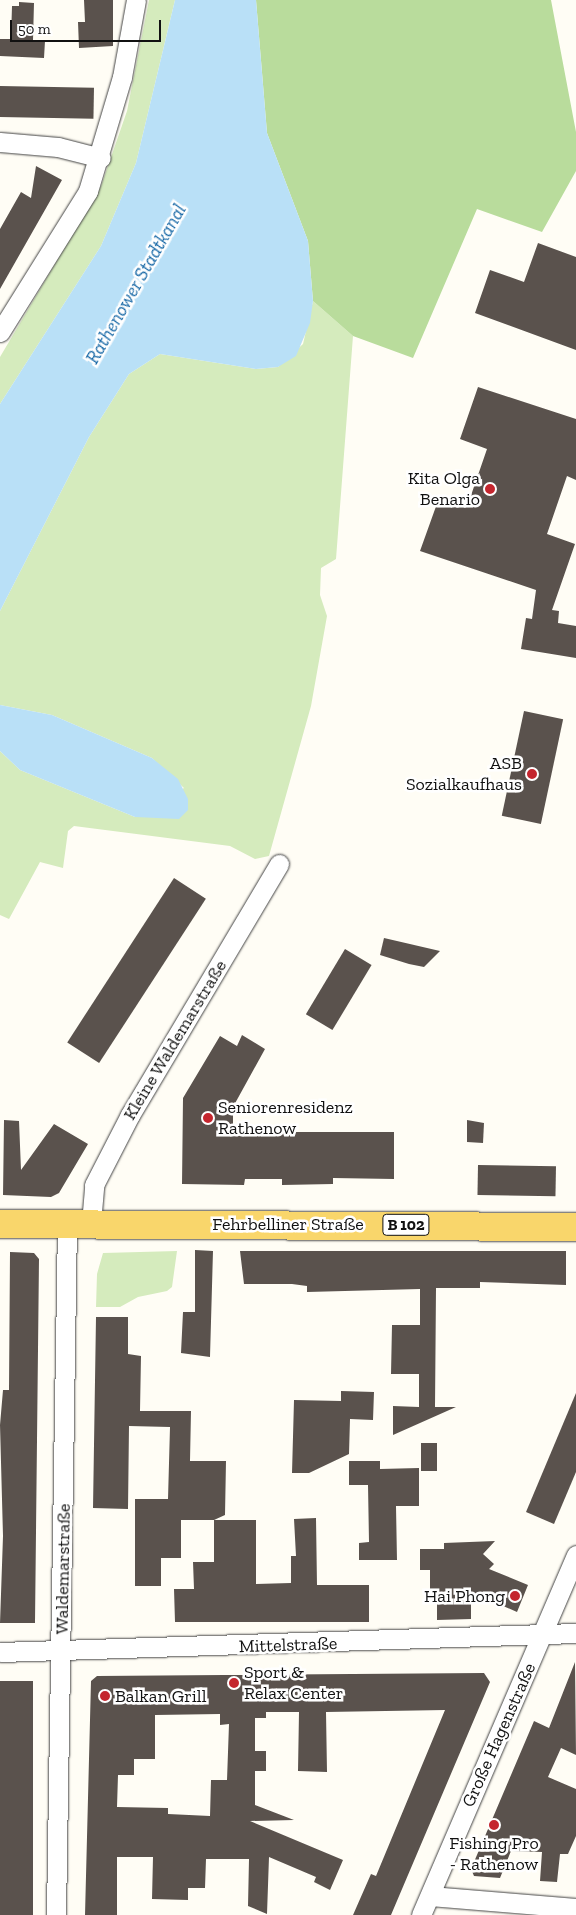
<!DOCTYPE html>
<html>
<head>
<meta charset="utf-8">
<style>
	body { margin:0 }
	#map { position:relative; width:576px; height:1915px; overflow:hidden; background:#fffdf5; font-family:"Zilla Slab",serif }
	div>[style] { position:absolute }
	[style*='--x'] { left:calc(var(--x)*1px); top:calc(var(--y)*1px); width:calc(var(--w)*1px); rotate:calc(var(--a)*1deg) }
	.green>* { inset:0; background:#d5ebbd }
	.forest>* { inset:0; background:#b9dc9c }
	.water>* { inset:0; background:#b9e0f7 }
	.building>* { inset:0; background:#5a524d; transform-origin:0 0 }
	.roads { filter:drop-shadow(0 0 1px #444) drop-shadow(0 0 1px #444) }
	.minor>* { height:19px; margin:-9.5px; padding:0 9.5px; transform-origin:9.5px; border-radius:9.5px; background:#fff }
	.primary>* { height:28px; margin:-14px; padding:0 14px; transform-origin:14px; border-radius:14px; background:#f9d66b }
	.dots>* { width:14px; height:14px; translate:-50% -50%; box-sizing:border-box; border:2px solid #fff; border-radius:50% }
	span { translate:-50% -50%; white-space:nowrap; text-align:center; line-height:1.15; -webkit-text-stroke:5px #fff; paint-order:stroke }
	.shield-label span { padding:1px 4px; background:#fff; border:1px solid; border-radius:4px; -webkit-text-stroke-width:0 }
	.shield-label { font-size:16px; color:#111; font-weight:700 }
	.poi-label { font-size:18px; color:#111 }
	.right { translate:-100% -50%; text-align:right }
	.left { translate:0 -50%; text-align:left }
	.street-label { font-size:18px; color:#111 }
	.water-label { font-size:19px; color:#1768a6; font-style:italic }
	.scale { position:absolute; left:10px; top:20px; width:151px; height:22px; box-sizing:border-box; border:2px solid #111; border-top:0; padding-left:6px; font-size:15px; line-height:18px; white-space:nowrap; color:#111; -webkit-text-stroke:4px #fff; paint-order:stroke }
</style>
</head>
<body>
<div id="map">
	<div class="green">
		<div style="clip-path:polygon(149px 0,175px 0,136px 163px,101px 246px,0 404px,0 357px,101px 186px,127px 111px)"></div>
		<div style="clip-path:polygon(313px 301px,353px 336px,336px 559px,321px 568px,320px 595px,327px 616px,311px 706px,269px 856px,255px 859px,230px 846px,74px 826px,68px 831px,63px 868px,40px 862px,9px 919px,0 915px,0 751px,20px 770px,135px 817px,184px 788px,152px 758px,52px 715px,0 705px,0 611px,89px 437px,129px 374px,160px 354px,256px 369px,278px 367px,303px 344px)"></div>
		<div style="clip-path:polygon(177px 1251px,172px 1287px,167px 1291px,138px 1297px,120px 1307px,96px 1307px,97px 1274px,103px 1253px)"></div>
	</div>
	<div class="forest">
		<div style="clip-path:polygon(256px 0,551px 0,576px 132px,576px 171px,542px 232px,477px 209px,413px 358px,353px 336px,313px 301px,308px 241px,267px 133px)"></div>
	</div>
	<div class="water">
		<div style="clip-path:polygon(175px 0,256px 0,267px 133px,308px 241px,313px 301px,310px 323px,296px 356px,278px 367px,256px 369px,160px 354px,129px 374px,89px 437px,0 611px,0 404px,101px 246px,136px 163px)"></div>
		<div style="clip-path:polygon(0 705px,52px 715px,152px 758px,178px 779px,188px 799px,188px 810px,179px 819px,135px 817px,20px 770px,0 751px)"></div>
	</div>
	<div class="building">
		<div style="clip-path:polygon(84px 0,113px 0,113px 46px,79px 48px,78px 22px,85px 22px)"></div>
		<div style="clip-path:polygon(19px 2px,34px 3px,33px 40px,45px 41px,44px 58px,0 56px,0 39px,11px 39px,12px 6px,19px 6px)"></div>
		<div style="left:0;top:86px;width:94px;height:31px;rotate:1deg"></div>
		<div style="clip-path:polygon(36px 166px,62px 180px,0 289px,0 229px,21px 192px,31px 198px)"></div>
		<div style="clip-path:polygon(538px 243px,576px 257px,576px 350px,475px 313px,490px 270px,524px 282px)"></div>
		<div style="clip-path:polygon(478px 387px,576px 419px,576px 480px,567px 476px,547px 534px,575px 544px,552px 610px,559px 611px,558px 623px,576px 626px,576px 658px,521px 649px,526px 618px,532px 619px,536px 590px,420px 551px,439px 498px,467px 507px,487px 449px,460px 439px)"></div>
		<div style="left:524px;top:711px;width:40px;height:107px;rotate:12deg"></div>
		<div style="left:174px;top:878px;width:38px;height:196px;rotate:33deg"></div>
		<div style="clip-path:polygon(384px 938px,440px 951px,424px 967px,409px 964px,380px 955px)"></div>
		<div style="left:345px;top:949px;width:31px;height:76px;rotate:31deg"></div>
		<div style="clip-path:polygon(242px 1035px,265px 1049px,233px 1107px,233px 1132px,394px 1132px,394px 1179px,333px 1178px,333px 1184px,282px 1185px,282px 1179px,245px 1179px,244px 1185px,182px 1184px,183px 1098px,220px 1036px,237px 1046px)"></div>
		<div style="clip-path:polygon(4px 1120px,19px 1121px,21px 1170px,54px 1124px,88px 1144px,59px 1193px,51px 1197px,3px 1195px)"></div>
		<div style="clip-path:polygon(467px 1120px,484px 1123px,483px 1143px,467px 1142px)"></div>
		<div style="left:478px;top:1165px;width:78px;height:30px;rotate:1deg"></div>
		<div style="clip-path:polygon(195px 1250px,213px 1251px,210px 1357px,181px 1353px,183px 1312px,195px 1312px)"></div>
		<div style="clip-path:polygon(240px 1251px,566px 1251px,566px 1285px,480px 1282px,480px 1288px,436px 1288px,435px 1407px,456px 1407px,393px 1435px,393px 1406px,419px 1407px,419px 1374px,391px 1374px,392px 1325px,420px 1325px,420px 1289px,307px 1292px,307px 1286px,292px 1284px,244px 1284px)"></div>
		<div style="clip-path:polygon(10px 1252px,34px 1253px,39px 1259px,35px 1623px,0 1623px,3px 1536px,0 1425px,3px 1390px,9px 1390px)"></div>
		<div style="clip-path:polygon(96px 1317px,128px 1317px,128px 1354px,141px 1356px,140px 1411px,191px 1411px,190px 1461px,226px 1461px,225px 1515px,214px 1520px,181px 1520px,181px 1558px,161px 1558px,161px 1586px,135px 1586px,135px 1499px,168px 1499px,170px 1427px,129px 1426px,128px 1509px,93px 1508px)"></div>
		<div style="clip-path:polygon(341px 1391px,374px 1392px,373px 1420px,350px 1419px,349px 1454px,309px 1473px,292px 1473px,294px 1400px,341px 1401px)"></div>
		<div style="clip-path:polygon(576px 1393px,576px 1472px,554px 1524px,526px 1512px)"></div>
		<div style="left:421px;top:1443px;width:16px;height:28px"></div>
		<div style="clip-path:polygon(349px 1461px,380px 1461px,380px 1469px,419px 1468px,419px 1506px,396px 1506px,397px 1560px,359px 1560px,359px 1543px,369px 1542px,368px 1485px,349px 1485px)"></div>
		<div style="clip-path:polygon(316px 1518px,317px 1585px,369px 1585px,369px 1622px,175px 1622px,174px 1589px,194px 1589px,193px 1562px,214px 1562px,214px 1520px,256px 1520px,256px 1584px,291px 1583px,291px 1556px,296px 1556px,294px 1519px)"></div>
		<div style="clip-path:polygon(495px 1541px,483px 1554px,494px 1564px,489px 1569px,528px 1585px,517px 1612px,471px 1592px,471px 1619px,437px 1620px,437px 1603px,430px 1603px,430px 1570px,420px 1570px,420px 1549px,444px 1549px,444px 1543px)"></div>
		<div style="clip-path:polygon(575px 1662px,576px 1755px,561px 1748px,548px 1777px,576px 1789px,576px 1836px,568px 1854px,560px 1854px,557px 1882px,540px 1881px,542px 1852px,511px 1851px,500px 1878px,474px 1876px,471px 1869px,534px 1721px,549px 1728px)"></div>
		<div style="clip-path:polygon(evenodd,484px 1673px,490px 1682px,391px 1915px,353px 1915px,371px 1874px,376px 1876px,445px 1710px,326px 1712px,327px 1772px,298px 1771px,299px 1712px,266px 1712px,266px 1718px,255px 1718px,255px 1751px,266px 1751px,266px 1771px,255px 1771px,255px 1805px,294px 1820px,250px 1821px,343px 1860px,330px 1890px,314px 1882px,316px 1877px,269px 1857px,267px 1914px,248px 1906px,249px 1859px,206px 1859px,205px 1888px,188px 1888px,188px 1900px,152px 1899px,153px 1857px,117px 1857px,117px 1915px,85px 1915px,91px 1681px,97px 1676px,484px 1673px,220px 1714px,220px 1725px,229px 1724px,227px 1780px,211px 1780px,210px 1816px,168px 1814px,168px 1808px,117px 1807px,118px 1775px,134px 1775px,134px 1759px,155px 1759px,155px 1715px,220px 1714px)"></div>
		<div style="left:0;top:1681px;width:33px;height:234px"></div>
	</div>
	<div class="roads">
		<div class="minor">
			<div style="--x:0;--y:142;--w:58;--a:4.9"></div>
			<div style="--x:58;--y:147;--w:44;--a:14.3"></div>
			<div style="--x:0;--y:332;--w:166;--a:-58"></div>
			<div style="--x:88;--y:191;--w:119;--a:-73.4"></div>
			<div style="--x:122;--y:77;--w:78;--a:-79.7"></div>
			<div style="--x:91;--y:1223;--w:38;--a:-85"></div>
			<div style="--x:94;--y:1185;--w:79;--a:-62.8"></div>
			<div style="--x:130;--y:1115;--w:292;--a:-59.3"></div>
			<div style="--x:0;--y:1652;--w:576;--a:-1.89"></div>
			<div style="--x:430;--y:1896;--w:146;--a:4.7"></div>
			<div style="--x:56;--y:1915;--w:692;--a:-89.09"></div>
			<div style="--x:421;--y:1915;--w:392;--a:-66.7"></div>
		</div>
		<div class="primary">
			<div style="--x:0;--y:1224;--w:576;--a:0.3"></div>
		</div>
	</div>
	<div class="dots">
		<div style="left:490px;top:489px;background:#c4262e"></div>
		<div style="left:532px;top:774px;background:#c4262e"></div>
		<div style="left:208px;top:1118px;background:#c4262e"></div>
		<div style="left:515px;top:1596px;background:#c4262e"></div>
		<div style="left:234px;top:1683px;background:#c4262e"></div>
		<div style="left:105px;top:1696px;background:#c4262e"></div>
		<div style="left:494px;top:1825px;background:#c4262e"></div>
	</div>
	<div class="shield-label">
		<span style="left:406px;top:1225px">B 102</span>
	</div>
	<div class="poi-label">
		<span class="right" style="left:480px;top:489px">Kita Olga<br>Benario</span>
		<span class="right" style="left:522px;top:774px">ASB<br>Sozialkaufhaus</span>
		<span class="left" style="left:218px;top:1118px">Seniorenresidenz<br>Rathenow</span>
		<span class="right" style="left:505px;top:1596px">Hai Phong</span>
		<span class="left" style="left:244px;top:1683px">Sport &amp;<br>Relax Center</span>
		<span class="left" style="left:115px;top:1696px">Balkan Grill</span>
		<span style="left:494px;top:1854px">Fishing Pro<br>- Rathenow</span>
	</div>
	<div class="street-label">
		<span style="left:175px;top:1040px;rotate:-59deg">Kleine Waldemarstraße</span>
		<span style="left:288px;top:1224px">Fehrbelliner Straße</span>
		<span style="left:63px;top:1569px;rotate:-89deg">Waldemarstraße</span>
		<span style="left:288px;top:1645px;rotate:-2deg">Mittelstraße</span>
		<span style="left:499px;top:1735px;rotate:-66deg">Große Hagenstraße</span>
	</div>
	<div class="water-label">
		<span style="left:136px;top:284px;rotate:-60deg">Rathenower Stadtkanal</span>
	</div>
	<div class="scale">50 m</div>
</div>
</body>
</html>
